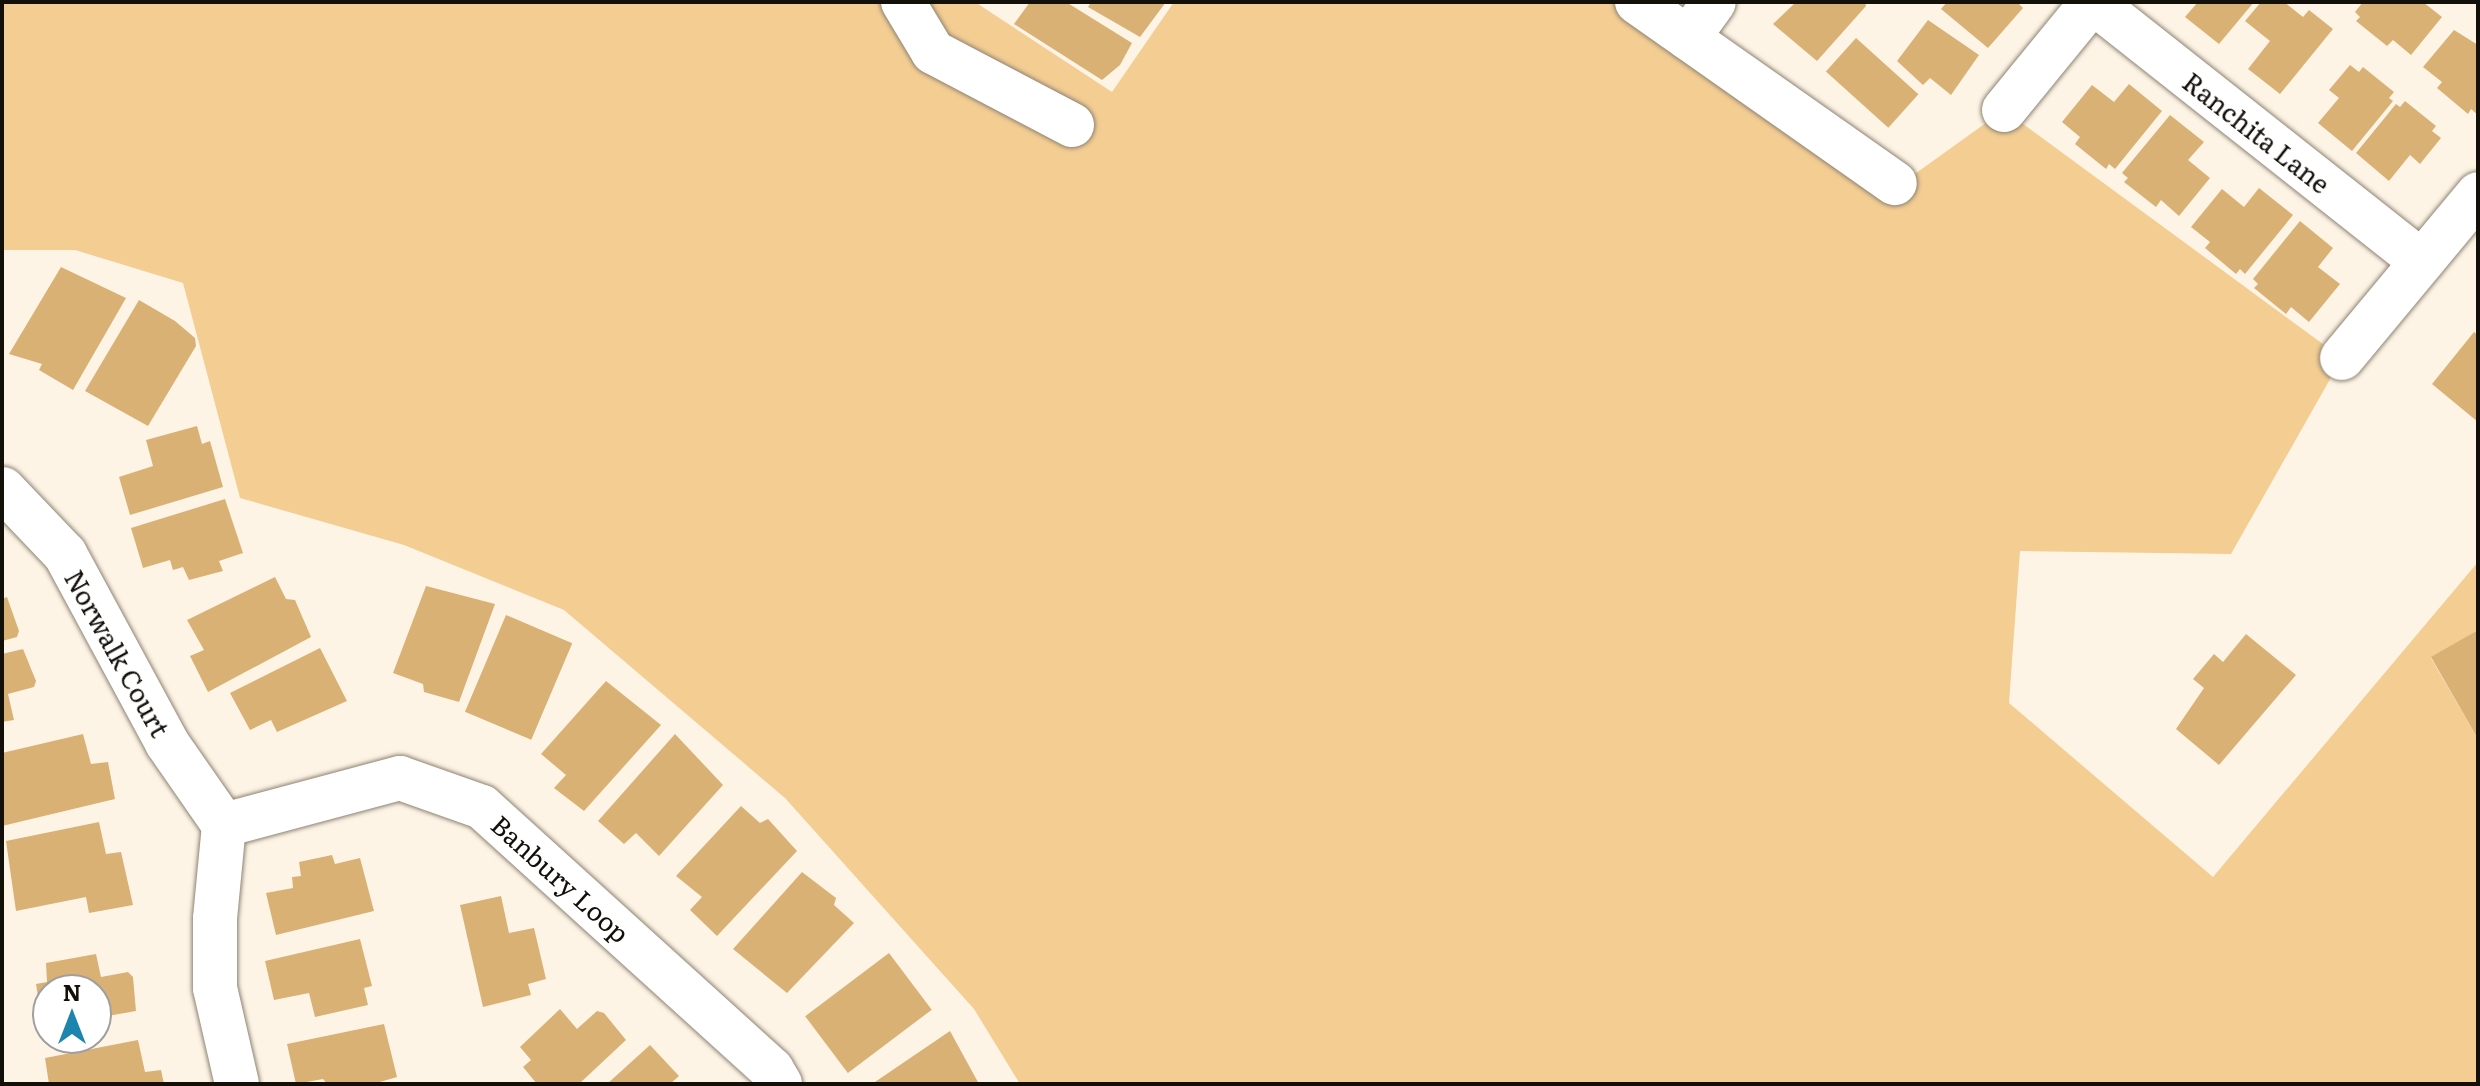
<!DOCTYPE html>
<html>
<head>
<meta charset="utf-8">
<style>
	body { margin:0 }
	#map { position:relative; width:2480px; height:1086px; overflow:hidden; background:#fef4e6; font-family:Literata,serif }
	div>[style] { position:absolute }
	[style*='--x'] { left:calc(var(--x)*1px); top:calc(var(--y)*1px); width:calc(var(--w)*1px); rotate:calc(var(--a)*1deg) }
	.green>* { inset:0; background:#f4cd93 }
	.building>* { inset:0; background:#d9b174; transform-origin:0 0 }
	.roads { filter:drop-shadow(0 0 2px #8e8373) drop-shadow(0 0 2px #8e8373) }
	.minor>* { height:44px; margin:-22px; padding:0 22px; transform-origin:22px; border-radius:22px; background:#fff }
	span { translate:-50% -50%; white-space:nowrap; text-align:center; line-height:1.15; -webkit-text-stroke:6px #fff; paint-order:stroke }
	.street-label { font-size:26px; color:#130f09 }
	.frame { position:absolute; inset:0; border:4px solid #130f09; pointer-events:none }
	.north { position:absolute; left:32px; top:974px; width:80px; height:80px; box-sizing:border-box; background:#fff; border:2px solid #a19f9d; border-radius:50%; rotate:0deg; font-size:22px; font-weight:700; line-height:32px; text-align:center; color:#130f09 }
	.north::after { content:''; display:block; margin:auto; width:28px; height:36px; background:#1c84ad; clip-path:polygon(50% 0,100% 100%,50% 72%,0 100%) }
</style>
</head>
<body>
<div id="map">
	<div class="green">
		<div style="clip-path:polygon(2px 2px,975px 2px,1112px 92px,1174px 2px,1676px 2px,1912px 176px,2004px 110px,2342px 358px,2231px 554px,2020px 551px,2009px 703px,2213px 877px,2478px 562px,2478px 630px,2431px 658px,2478px 739px,2478px 1084px,1020px 1084px,974px 1009px,785px 798px,564px 610px,404px 545px,240px 498px,183px 283px,75px 250px,2px 250px)"></div>
	</div>
	<div class="building">
		<div style="clip-path:polygon(1030px 2px,1066px 2px,1132px 43px,1120px 65px,1102px 80px,1014px 24px)"></div>
		<div style="clip-path:polygon(1091px 2px,1166px 2px,1140px 37px,1088px 7px)"></div>
		<div style="clip-path:polygon(1796px 2px,1865px 2px,1866px 6px,1817px 61px,1773px 24px)"></div>
		<div style="clip-path:polygon(1947px 2px,2017px 2px,2023px 8px,1988px 48px,1941px 9px)"></div>
		<div style="clip-path:polygon(2198px 2px,2254px 2px,2219px 44px,2185px 17px)"></div>
		<div style="clip-path:polygon(2261px 2px,2284px 2px,2303px 17px,2309px 10px,2333px 29px,2280px 94px,2248px 69px,2270px 41px,2245px 21px)"></div>
		<div style="clip-path:polygon(2363px 2px,2423px 2px,2442px 17px,2411px 55px,2393px 40px,2387px 46px,2356px 21px,2360px 17px,2355px 12px)"></div>
		<div style="clip-path:polygon(1928px 20px,1979px 55px,1951px 95px,1930px 78px,1923px 85px,1897px 61px)"></div>
		<div style="clip-path:polygon(2454px 30px,2478px 45px,2478px 115px,2471px 109px,2468px 114px,2437px 88px,2442px 82px,2423px 67px)"></div>
		<div style="left:1856px;top:38px;width:84px;height:45px;rotate:42deg"></div>
		<div style="clip-path:polygon(2350px 65px,2359px 72px,2363px 67px,2394px 92px,2389px 98px,2393px 101px,2352px 151px,2318px 123px,2339px 98px,2329px 90px)"></div>
		<div style="clip-path:polygon(2129px 84px,2162px 111px,2115px 169px,2109px 164px,2106px 169px,2075px 144px,2080px 137px,2062px 122px,2092px 85px,2114px 102px)"></div>
		<div style="clip-path:polygon(2405px 101px,2436px 126px,2432px 131px,2441px 138px,2420px 164px,2410px 155px,2389px 181px,2356px 153px,2396px 104px,2400px 107px)"></div>
		<div style="clip-path:polygon(2170px 115px,2204px 142px,2188px 160px,2210px 178px,2179px 216px,2161px 200px,2156px 207px,2124px 182px,2128px 178px,2122px 173px)"></div>
		<div style="clip-path:polygon(2259px 188px,2293px 215px,2245px 274px,2240px 269px,2236px 274px,2205px 248px,2210px 242px,2191px 227px,2222px 189px,2244px 207px)"></div>
		<div style="clip-path:polygon(2300px 221px,2333px 248px,2318px 267px,2340px 284px,2309px 322px,2291px 307px,2286px 314px,2254px 288px,2258px 284px,2253px 279px)"></div>
		<div style="clip-path:polygon(61px 267px,126px 298px,73px 390px,39px 370px,42px 364px,9px 354px)"></div>
		<div style="clip-path:polygon(139px 300px,175px 321px,195px 338px,196px 346px,148px 426px,85px 391px)"></div>
		<div style="clip-path:polygon(2474px 332px,2478px 335px,2478px 422px,2432px 384px)"></div>
		<div style="clip-path:polygon(197px 426px,202px 444px,210px 441px,223px 487px,130px 515px,119px 477px,153px 466px,146px 440px)"></div>
		<div style="clip-path:polygon(225px 499px,243px 553px,219px 561px,223px 571px,189px 580px,183px 567px,173px 570px,170px 560px,143px 568px,131px 528px)"></div>
		<div style="clip-path:polygon(275px 577px,286px 599px,295px 600px,311px 637px,208px 692px,190px 656px,204px 650px,187px 620px)"></div>
		<div style="clip-path:polygon(426px 586px,495px 604px,459px 702px,424px 692px,423px 684px,393px 673px)"></div>
		<div style="clip-path:polygon(7px 597px,19px 631px,17px 637px,2px 641px,2px 599px)"></div>
		<div style="left:506px;top:615px;width:72px;height:105px;rotate:23deg"></div>
		<div style="clip-path:polygon(2478px 630px,2478px 739px,2431px 657px)"></div>
		<div style="clip-path:polygon(2246px 634px,2296px 675px,2219px 765px,2176px 729px,2204px 688px,2193px 679px,2214px 654px,2223px 662px)"></div>
		<div style="clip-path:polygon(320px 648px,347px 701px,277px 732px,271px 720px,250px 730px,230px 693px)"></div>
		<div style="clip-path:polygon(23px 649px,36px 681px,34px 687px,8px 694px,14px 720px,2px 722px,2px 654px)"></div>
		<div style="clip-path:polygon(606px 681px,661px 725px,584px 811px,554px 788px,566px 775px,541px 754px)"></div>
		<div style="clip-path:polygon(83px 734px,91px 764px,108px 762px,115px 799px,2px 826px,2px 753px)"></div>
		<div style="clip-path:polygon(675px 734px,723px 785px,659px 856px,636px 833px,624px 844px,598px 821px)"></div>
		<div style="clip-path:polygon(741px 806px,760px 823px,768px 819px,797px 851px,717px 936px,690px 910px,702px 897px,676px 876px)"></div>
		<div style="clip-path:polygon(99px 822px,106px 854px,121px 852px,133px 905px,89px 913px,86px 897px,16px 911px,6px 841px)"></div>
		<div style="clip-path:polygon(332px 855px,335px 864px,360px 858px,374px 911px,276px 935px,266px 893px,293px 888px,292px 877px,301px 876px,299px 862px)"></div>
		<div style="clip-path:polygon(802px 872px,836px 898px,834px 905px,854px 923px,787px 993px,733px 949px)"></div>
		<div style="clip-path:polygon(501px 896px,509px 933px,534px 928px,546px 979px,528px 984px,531px 995px,483px 1007px,460px 905px)"></div>
		<div style="clip-path:polygon(360px 939px,372px 986px,364px 988px,368px 1005px,315px 1017px,309px 993px,274px 1000px,265px 961px)"></div>
		<div style="left:889px;top:953px;width:71px;height:105px;rotate:53deg"></div>
		<div style="clip-path:polygon(96px 954px,101px 977px,128px 972px,133px 977px,136px 1011px,96px 1018px,96px 990px,48px 990px,48px 1027px,43px 1028px,36px 984px,47px 982px,46px 963px)"></div>
		<div style="clip-path:polygon(560px 1009px,577px 1029px,597px 1011px,604px 1013px,626px 1040px,579px 1084px,537px 1084px,523px 1067px,531px 1060px,520px 1047px)"></div>
		<div style="clip-path:polygon(384px 1024px,397px 1077px,373px 1084px,327px 1084px,323px 1079px,296px 1084px,287px 1044px)"></div>
		<div style="clip-path:polygon(950px 1031px,979px 1084px,872px 1084px)"></div>
		<div style="clip-path:polygon(138px 1040px,145px 1072px,161px 1070px,164px 1084px,49px 1084px,45px 1058px)"></div>
		<div style="clip-path:polygon(650px 1045px,679px 1076px,670px 1084px,607px 1084px)"></div>
	</div>
	<div class="roads">
		<div class="minor">
			<div style="--x:903;--y:2;--w:58;--a:59"></div>
			<div style="--x:933;--y:52;--w:157;--a:27.7"></div>
			<div style="--x:1637;--y:2;--w:315;--a:35.1"></div>
			<div style="--x:2093;--y:2;--w:419;--a:38.3"></div>
			<div style="--x:1688;--y:38;--w:44;--a:-54.2"></div>
			<div style="--x:2004;--y:110;--w:139;--a:-50.8"></div>
			<div style="--x:2342;--y:358;--w:213;--a:-50.3"></div>
			<div style="--x:3;--y:489;--w:90;--a:46.4"></div>
			<div style="--x:65;--y:554;--w:215;--a:61.6"></div>
			<div style="--x:167;--y:743;--w:100;--a:55.2"></div>
			<div style="--x:224;--y:825;--w:182;--a:-15"></div>
			<div style="--x:400;--y:778;--w:87;--a:19.5"></div>
			<div style="--x:482;--y:807;--w:391;--a:42.2"></div>
			<div style="--x:772;--y:1070;--w:16;--a:60"></div>
			<div style="--x:224;--y:825;--w:94;--a:95.5"></div>
			<div style="--x:215;--y:919;--w:69;--a:90"></div>
			<div style="--x:215;--y:988;--w:98;--a:77.1"></div>
		</div>
	</div>
	<div class="street-label">
		<span style="left:2257px;top:132px;rotate:38deg">Ranchita Lane</span>
		<span style="left:118px;top:653px;rotate:61deg">Norwalk Court</span>
		<span style="left:561px;top:878px;rotate:42deg">Banbury Loop</span>
	</div>
	<div class="frame"></div>
	<div class="north">N</div>
</div>
</body>
</html>
